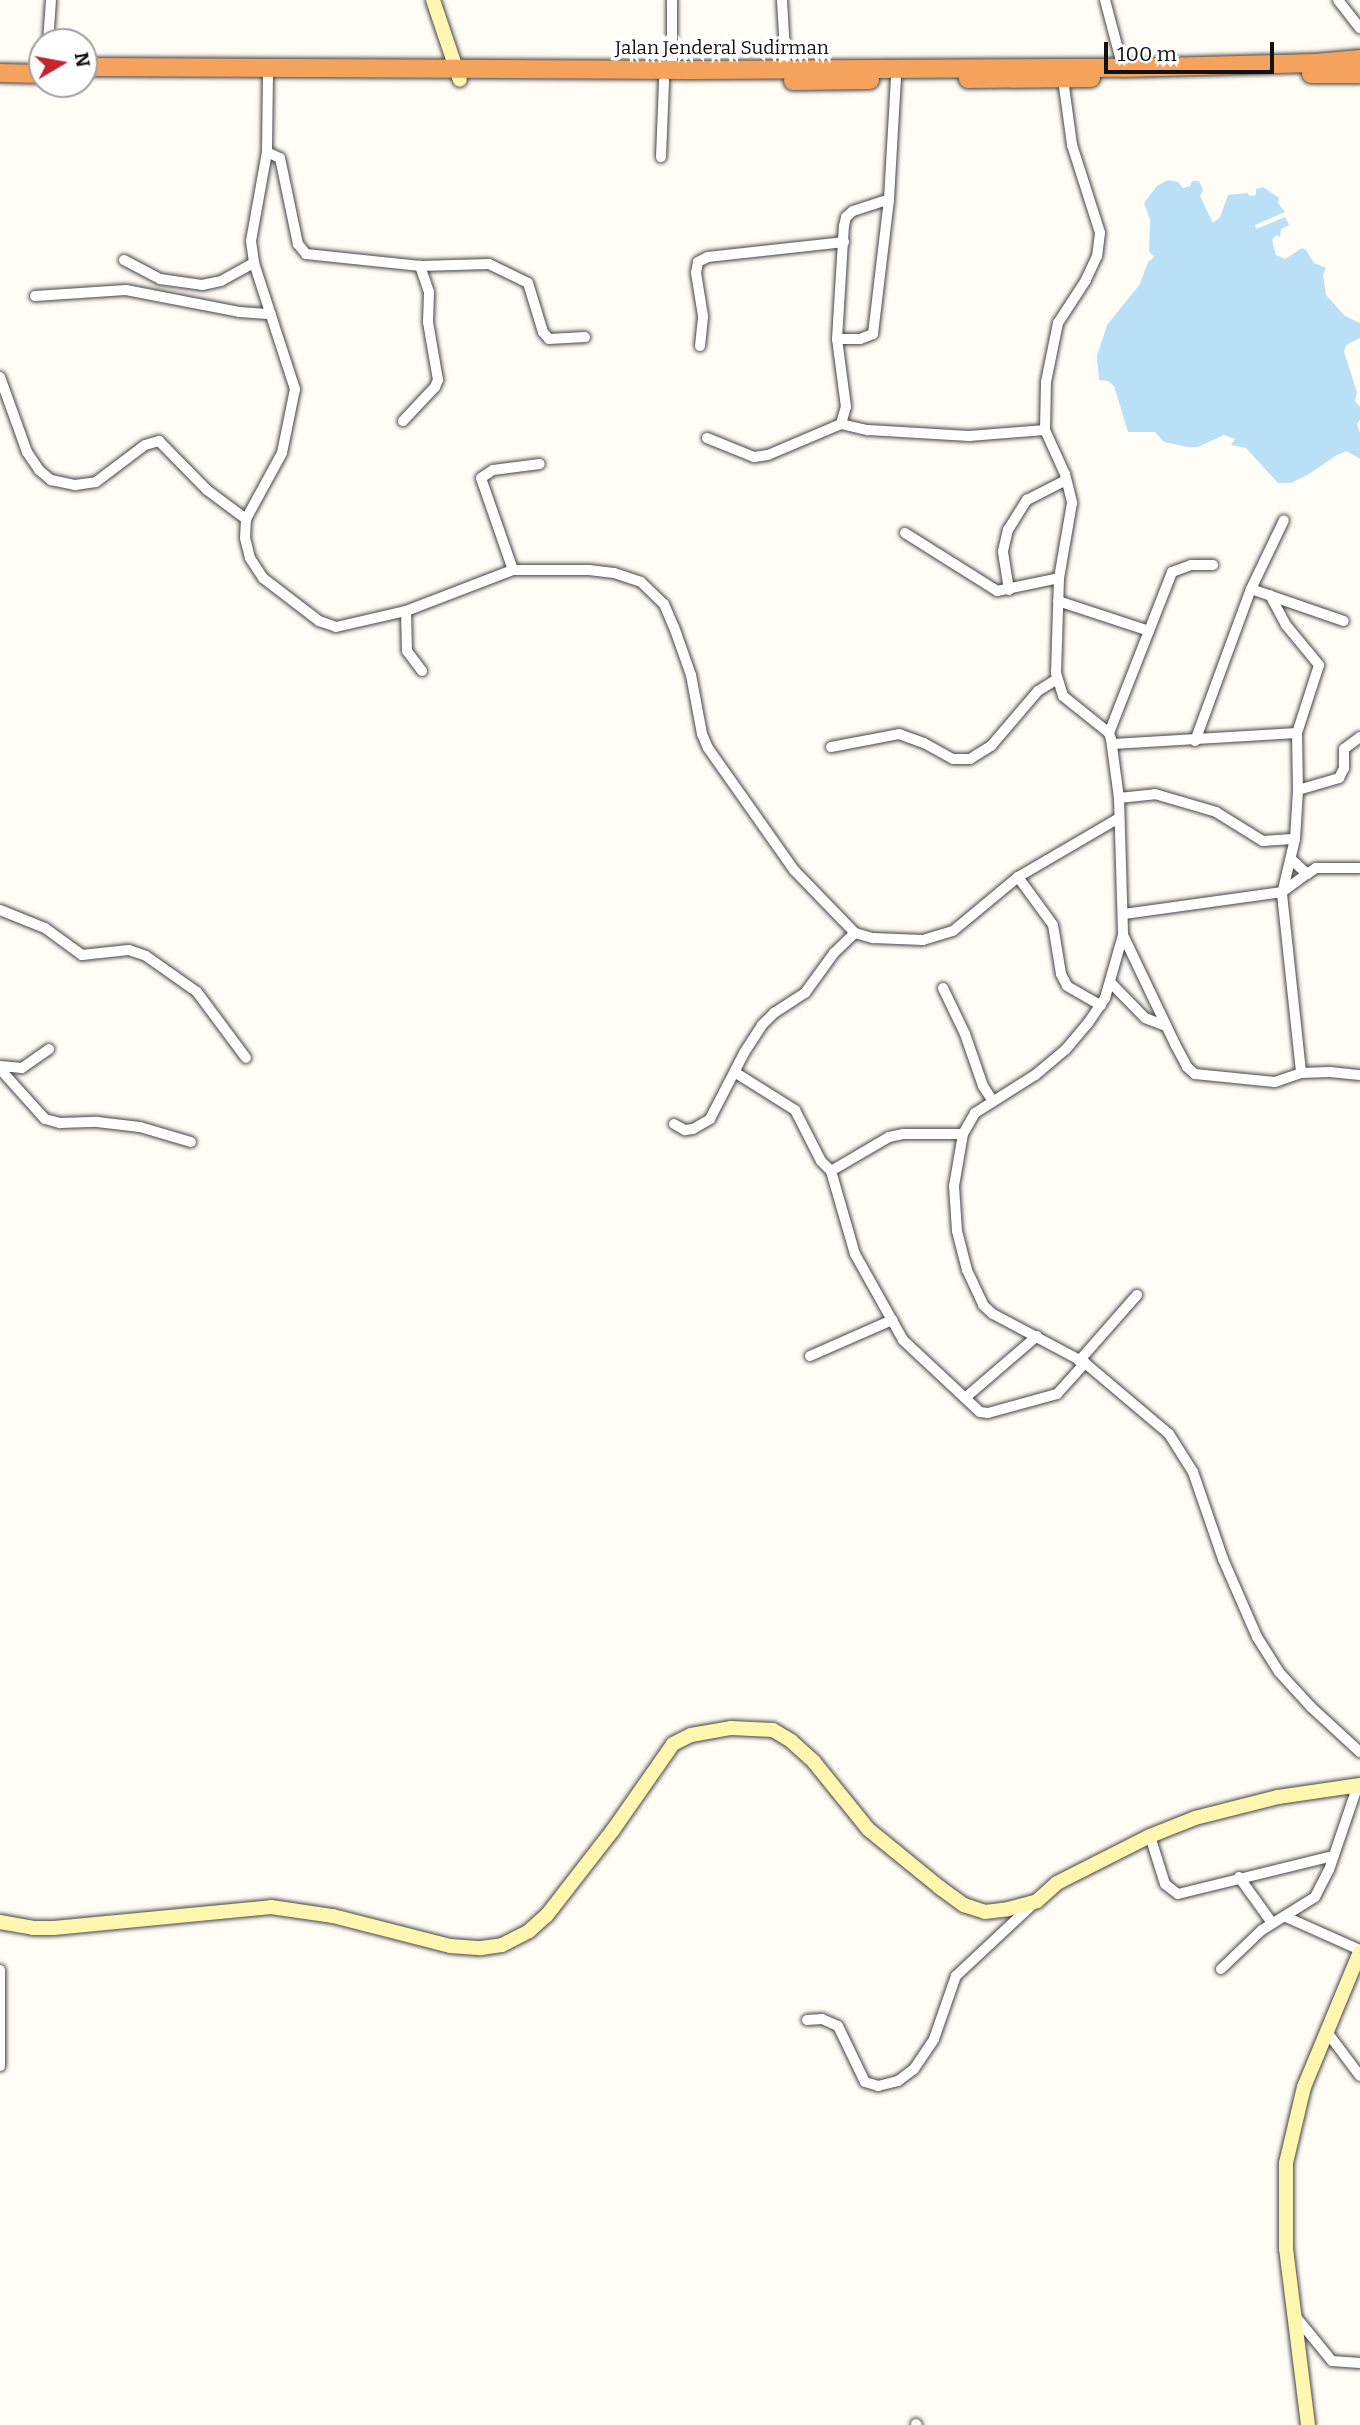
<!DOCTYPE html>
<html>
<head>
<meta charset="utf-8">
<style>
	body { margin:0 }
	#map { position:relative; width:1360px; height:2425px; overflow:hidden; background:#fffdf5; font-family:Bitter,serif }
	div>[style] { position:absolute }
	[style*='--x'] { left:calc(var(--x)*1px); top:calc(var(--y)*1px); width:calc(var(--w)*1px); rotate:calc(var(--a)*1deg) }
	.water>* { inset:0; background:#b9e0f7 }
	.roads { filter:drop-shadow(0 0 2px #444) drop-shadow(0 0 2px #444) }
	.street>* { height:10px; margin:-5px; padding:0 5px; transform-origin:5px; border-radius:5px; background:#fff }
	.secondary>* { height:14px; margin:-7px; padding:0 7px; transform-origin:7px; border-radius:7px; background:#fff6b0 }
	.highway>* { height:18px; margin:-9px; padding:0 9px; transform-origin:9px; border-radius:9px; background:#f5a25d }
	span { translate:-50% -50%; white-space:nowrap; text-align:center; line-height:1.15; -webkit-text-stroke:7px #fff; paint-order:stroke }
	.street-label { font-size:19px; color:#111 }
	.north { position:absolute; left:28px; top:28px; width:70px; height:70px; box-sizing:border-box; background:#fff; border:2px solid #a0a0a0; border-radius:50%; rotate:80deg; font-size:19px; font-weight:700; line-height:28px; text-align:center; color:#111 }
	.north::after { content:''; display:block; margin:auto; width:24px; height:32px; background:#c4262e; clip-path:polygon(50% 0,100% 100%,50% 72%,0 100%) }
	.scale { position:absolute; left:1104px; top:42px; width:170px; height:32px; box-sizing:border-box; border:4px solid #111; border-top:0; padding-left:9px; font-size:21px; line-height:24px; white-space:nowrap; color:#111; -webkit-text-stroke:5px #fff; paint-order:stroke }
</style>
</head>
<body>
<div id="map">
	<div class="water">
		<div style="clip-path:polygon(1168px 180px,1178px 182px,1183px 188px,1190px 186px,1192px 181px,1199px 181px,1203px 190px,1200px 196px,1213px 223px,1220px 217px,1228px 195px,1247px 193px,1250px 196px,1256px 195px,1256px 189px,1263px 187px,1279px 198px,1278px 203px,1285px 212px,1255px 225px,1256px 229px,1285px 217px,1289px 225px,1281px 229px,1280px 237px,1276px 235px,1272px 240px,1276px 255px,1285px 259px,1302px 248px,1306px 250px,1314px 263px,1326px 268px,1323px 275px,1326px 295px,1345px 316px,1360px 323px,1360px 338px,1346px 345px,1344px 352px,1357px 392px,1355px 401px,1360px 407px,1360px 420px,1357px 424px,1360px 433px,1360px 459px,1347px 451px,1337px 455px,1309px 474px,1291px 483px,1278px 483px,1246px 448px,1231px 445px,1235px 439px,1224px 435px,1198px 447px,1188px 447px,1164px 442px,1155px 432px,1128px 432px,1114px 386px,1108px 381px,1099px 380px,1097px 356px,1107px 325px,1140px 284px,1148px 262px,1154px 257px,1149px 251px,1150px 219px,1144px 203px,1157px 186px)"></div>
	</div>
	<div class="roads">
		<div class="street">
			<div style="--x:672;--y:0;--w:70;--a:90"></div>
			<div style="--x:782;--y:0;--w:69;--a:86.7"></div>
			<div style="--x:1105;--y:0;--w:70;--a:75.2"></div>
			<div style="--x:1338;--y:0;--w:36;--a:52"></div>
			<div style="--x:48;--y:42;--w:42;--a:-85.9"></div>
			<div style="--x:268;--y:76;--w:76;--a:90.8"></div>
			<div style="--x:267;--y:152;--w:90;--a:100.2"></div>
			<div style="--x:251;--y:241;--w:22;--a:82"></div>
			<div style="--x:254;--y:263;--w:133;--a:72"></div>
			<div style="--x:295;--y:389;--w:65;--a:101.5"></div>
			<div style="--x:282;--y:453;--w:75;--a:118.6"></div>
			<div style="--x:246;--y:519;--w:19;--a:93"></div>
			<div style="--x:245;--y:538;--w:21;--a:76"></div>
			<div style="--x:250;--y:558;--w:24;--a:57"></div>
			<div style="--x:263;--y:578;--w:71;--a:37.5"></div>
			<div style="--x:319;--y:621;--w:18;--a:19"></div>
			<div style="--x:336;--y:627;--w:72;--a:-12.9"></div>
			<div style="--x:406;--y:611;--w:115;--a:-21"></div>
			<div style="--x:513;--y:570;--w:76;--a:0"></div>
			<div style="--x:589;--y:570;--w:25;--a:7"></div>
			<div style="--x:614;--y:573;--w:28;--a:18"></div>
			<div style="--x:641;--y:582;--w:32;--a:44"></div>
			<div style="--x:664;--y:604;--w:25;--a:67"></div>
			<div style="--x:674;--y:627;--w:51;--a:70.5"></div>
			<div style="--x:691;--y:675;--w:60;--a:79.4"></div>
			<div style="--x:702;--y:734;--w:15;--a:67"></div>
			<div style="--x:708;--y:748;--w:149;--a:54.8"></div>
			<div style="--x:794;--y:870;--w:88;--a:45.9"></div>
			<div style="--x:855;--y:933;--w:19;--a:16"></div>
			<div style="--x:873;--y:938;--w:50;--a:2.3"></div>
			<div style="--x:923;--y:940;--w:31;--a:-17"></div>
			<div style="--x:953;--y:931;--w:85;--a:-39.7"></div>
			<div style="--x:1018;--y:877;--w:117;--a:-30.3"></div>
			<div style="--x:1063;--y:79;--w:67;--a:82.2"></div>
			<div style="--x:1072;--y:145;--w:92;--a:72.3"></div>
			<div style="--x:1100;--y:233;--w:23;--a:97"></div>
			<div style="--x:1097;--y:256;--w:26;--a:115"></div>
			<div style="--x:1086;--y:280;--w:51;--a:123.1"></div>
			<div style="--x:1058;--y:323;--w:60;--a:101.5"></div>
			<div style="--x:1046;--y:382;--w:48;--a:91.2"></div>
			<div style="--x:1045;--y:430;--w:48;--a:65.6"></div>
			<div style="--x:1065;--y:474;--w:30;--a:76"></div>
			<div style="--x:1072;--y:503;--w:76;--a:99.8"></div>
			<div style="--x:1059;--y:578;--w:95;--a:91.8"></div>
			<div style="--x:1056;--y:673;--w:24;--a:73"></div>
			<div style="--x:1063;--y:696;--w:59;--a:38.8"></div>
			<div style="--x:1109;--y:733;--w:6;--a:72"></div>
			<div style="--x:1111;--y:739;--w:60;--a:82.3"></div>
			<div style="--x:1119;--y:798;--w:137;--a:88.3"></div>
			<div style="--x:1123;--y:935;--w:66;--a:105.9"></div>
			<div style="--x:1105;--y:998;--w:30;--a:124"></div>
			<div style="--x:1088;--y:1023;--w:35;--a:130"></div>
			<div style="--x:1065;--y:1050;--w:39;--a:140"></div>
			<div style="--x:1035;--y:1075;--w:71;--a:147.7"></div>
			<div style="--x:975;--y:1113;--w:24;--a:120"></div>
			<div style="--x:963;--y:1134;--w:53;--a:99.8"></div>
			<div style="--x:954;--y:1186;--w:45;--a:86.2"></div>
			<div style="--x:957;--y:1231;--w:40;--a:75.6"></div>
			<div style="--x:967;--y:1270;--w:38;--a:65"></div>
			<div style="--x:983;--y:1305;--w:13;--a:42"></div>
			<div style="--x:993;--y:1314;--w:104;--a:28"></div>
			<div style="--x:1085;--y:1363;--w:110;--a:40.2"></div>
			<div style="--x:1169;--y:1434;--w:45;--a:57.7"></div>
			<div style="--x:1193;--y:1472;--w:92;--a:71"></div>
			<div style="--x:1223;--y:1559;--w:85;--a:66.4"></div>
			<div style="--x:1257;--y:1637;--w:41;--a:57.8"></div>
			<div style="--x:1279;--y:1672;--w:47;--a:47.6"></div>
			<div style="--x:1311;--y:1707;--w:67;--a:42.6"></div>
			<div style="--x:267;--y:152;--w:14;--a:25"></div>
			<div style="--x:280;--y:158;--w:88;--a:78.2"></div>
			<div style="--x:298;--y:244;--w:13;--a:51"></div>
			<div style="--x:306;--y:254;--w:115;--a:6"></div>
			<div style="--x:420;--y:266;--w:69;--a:-1.7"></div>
			<div style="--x:489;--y:264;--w:43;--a:26"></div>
			<div style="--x:528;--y:283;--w:51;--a:73"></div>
			<div style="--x:543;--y:332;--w:9;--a:49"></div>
			<div style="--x:549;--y:339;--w:36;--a:-3"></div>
			<div style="--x:661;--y:157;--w:76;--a:-87.7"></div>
			<div style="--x:124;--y:260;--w:41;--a:27.8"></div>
			<div style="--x:160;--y:279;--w:42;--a:8.1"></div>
			<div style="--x:202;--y:285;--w:19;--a:-12"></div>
			<div style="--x:221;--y:281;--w:38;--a:-29"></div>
			<div style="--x:35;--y:296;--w:91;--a:-3.8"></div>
			<div style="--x:126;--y:290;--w:115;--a:11"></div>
			<div style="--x:239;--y:312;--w:32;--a:4"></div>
			<div style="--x:837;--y:339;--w:23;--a:0"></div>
			<div style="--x:860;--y:339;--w:14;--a:-21"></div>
			<div style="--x:873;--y:334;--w:136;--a:-83.2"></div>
			<div style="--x:700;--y:346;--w:30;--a:-84"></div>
			<div style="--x:703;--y:316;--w:44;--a:-99.2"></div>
			<div style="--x:696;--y:273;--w:11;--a:-80"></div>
			<div style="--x:698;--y:262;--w:11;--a:-27"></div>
			<div style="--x:708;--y:257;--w:137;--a:-6.3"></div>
			<div style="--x:0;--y:377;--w:80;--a:70.2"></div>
			<div style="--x:27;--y:452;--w:22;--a:56"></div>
			<div style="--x:39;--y:470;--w:16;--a:40"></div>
			<div style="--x:51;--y:480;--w:25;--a:12"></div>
			<div style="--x:75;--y:485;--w:21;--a:-8"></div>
			<div style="--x:96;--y:482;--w:61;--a:-37.1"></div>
			<div style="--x:145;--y:445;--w:15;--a:-16"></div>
			<div style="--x:159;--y:441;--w:69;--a:45.6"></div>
			<div style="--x:207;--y:490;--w:49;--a:36.6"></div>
			<div style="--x:403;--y:421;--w:47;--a:-46.7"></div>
			<div style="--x:435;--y:387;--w:8;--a:-67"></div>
			<div style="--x:438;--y:380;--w:59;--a:-99.8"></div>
			<div style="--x:428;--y:322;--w:30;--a:-88"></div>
			<div style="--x:429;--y:292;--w:28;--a:-109"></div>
			<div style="--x:841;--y:424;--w:28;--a:13"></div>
			<div style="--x:868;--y:430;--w:101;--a:3.4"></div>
			<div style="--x:969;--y:436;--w:76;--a:-4.5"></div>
			<div style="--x:707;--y:438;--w:51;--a:22"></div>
			<div style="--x:754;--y:457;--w:14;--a:-8"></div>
			<div style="--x:768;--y:455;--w:79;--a:-23"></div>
			<div style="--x:841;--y:424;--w:18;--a:-74"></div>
			<div style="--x:846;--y:407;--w:69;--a:-97.5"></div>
			<div style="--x:837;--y:339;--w:113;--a:-86.5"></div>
			<div style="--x:844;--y:226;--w:9;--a:-77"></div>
			<div style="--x:846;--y:217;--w:9;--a:-41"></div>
			<div style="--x:853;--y:211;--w:38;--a:-18"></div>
			<div style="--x:889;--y:199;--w:120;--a:-86.7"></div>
			<div style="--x:905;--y:533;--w:109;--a:32.2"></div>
			<div style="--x:997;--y:591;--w:63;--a:-11.8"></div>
			<div style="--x:513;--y:570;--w:97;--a:-109.2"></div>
			<div style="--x:481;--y:478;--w:14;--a:-34"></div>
			<div style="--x:493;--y:470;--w:47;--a:-7.3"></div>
			<div style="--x:1251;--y:589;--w:98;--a:19"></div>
			<div style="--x:1009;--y:590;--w:39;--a:-99"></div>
			<div style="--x:1003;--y:551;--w:22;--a:-77"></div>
			<div style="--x:1008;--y:530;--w:36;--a:-58"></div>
			<div style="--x:1027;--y:500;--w:44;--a:-27.1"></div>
			<div style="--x:1270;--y:595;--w:34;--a:62"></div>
			<div style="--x:1286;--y:625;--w:52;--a:50.5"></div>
			<div style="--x:1319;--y:665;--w:71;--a:107.9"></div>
			<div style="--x:1297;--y:733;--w:57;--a:89"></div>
			<div style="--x:1298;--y:790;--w:49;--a:93.5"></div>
			<div style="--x:1295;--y:839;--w:57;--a:103.3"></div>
			<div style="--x:1282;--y:894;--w:180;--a:83.9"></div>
			<div style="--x:1058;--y:601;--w:96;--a:18.2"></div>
			<div style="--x:406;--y:611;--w:40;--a:88.6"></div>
			<div style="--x:407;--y:651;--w:25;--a:53"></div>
			<div style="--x:1109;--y:733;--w:173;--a:-68.6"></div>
			<div style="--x:1172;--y:572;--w:20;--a:-20"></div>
			<div style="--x:1191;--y:565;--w:22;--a:0"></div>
			<div style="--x:1195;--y:741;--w:162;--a:-69.8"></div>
			<div style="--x:1251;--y:589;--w:76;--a:-64.4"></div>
			<div style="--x:1113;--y:744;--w:184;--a:-3.4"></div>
			<div style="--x:831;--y:747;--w:69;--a:-10.8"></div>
			<div style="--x:899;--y:734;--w:27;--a:20"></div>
			<div style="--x:924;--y:743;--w:33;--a:29"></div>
			<div style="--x:953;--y:759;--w:17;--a:0"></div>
			<div style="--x:970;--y:759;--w:25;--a:-32"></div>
			<div style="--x:991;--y:746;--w:72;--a:-49.5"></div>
			<div style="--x:1038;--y:691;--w:22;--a:-32"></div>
			<div style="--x:1298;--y:790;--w:43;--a:-16.3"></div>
			<div style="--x:1339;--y:778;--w:11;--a:-63"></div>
			<div style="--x:1344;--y:768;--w:19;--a:-90"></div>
			<div style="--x:1344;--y:749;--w:20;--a:-37"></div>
			<div style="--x:1119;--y:798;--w:36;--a:-6"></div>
			<div style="--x:1155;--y:794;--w:64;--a:16.4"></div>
			<div style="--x:1216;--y:812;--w:55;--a:31.7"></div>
			<div style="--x:1263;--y:841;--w:32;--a:-4"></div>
			<div style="--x:1291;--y:859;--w:22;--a:43"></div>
			<div style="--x:1307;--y:874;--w:11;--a:-34"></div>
			<div style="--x:1316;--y:868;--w:44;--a:0"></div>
			<div style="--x:1018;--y:877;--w:59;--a:53.9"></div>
			<div style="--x:1053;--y:925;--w:50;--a:80.7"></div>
			<div style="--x:1061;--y:974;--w:13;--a:63"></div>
			<div style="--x:1067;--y:986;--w:39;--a:30"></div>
			<div style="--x:0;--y:910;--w:48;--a:21.8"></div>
			<div style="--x:45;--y:928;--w:46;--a:36.1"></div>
			<div style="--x:82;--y:955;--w:47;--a:-6.1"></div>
			<div style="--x:129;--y:950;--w:18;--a:19"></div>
			<div style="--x:146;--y:956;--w:62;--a:35.2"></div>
			<div style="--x:197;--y:992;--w:82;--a:53.4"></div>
			<div style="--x:1124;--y:914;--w:160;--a:-7.9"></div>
			<div style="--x:1282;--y:892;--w:31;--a:-36"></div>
			<div style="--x:1123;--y:935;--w:121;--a:64.5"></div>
			<div style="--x:1175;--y:1044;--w:26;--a:62"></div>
			<div style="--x:1187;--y:1067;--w:11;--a:41"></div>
			<div style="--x:1195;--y:1074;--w:80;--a:5.7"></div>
			<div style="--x:1275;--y:1082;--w:28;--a:-19"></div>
			<div style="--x:1301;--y:1073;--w:29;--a:-2"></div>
			<div style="--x:1330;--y:1072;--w:30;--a:6"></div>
			<div style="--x:1111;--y:983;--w:49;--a:45.8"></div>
			<div style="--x:1145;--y:1018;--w:22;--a:21"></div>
			<div style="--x:943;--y:988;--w:51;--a:64.4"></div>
			<div style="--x:965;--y:1034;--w:55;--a:70.9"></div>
			<div style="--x:983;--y:1086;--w:17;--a:57"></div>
			<div style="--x:0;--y:1066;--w:22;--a:5"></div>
			<div style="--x:22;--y:1068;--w:33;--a:-35"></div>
			<div style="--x:0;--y:1069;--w:67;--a:48"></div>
			<div style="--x:45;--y:1119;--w:16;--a:15"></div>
			<div style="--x:60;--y:1123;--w:37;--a:-2"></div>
			<div style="--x:97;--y:1122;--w:43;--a:6.6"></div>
			<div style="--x:140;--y:1127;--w:53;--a:16.4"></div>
			<div style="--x:736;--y:1073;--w:70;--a:32.1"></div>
			<div style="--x:795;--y:1110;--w:57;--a:63"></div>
			<div style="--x:821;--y:1161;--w:14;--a:45"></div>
			<div style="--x:831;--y:1171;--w:86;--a:73.9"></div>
			<div style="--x:855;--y:1254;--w:98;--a:60.8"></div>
			<div style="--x:903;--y:1340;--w:105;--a:43.1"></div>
			<div style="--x:980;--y:1412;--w:8;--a:7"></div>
			<div style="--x:988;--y:1413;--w:72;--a:-15.4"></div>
			<div style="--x:1057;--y:1394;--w:42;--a:-47.9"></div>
			<div style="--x:674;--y:1124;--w:13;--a:29"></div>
			<div style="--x:685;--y:1130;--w:8;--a:-7"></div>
			<div style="--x:693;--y:1129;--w:20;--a:-30"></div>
			<div style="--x:710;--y:1119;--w:74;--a:-62.7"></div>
			<div style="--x:744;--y:1053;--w:33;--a:-57"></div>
			<div style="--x:762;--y:1025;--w:17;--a:-45"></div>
			<div style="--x:774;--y:1013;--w:37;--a:-33"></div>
			<div style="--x:805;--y:993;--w:49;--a:-54.1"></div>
			<div style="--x:834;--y:953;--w:29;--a:-44"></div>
			<div style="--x:831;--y:1171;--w:67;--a:-30.4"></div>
			<div style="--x:889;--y:1137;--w:14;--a:-12"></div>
			<div style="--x:903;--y:1134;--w:60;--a:0"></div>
			<div style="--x:810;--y:1356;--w:90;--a:-23.7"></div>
			<div style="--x:1079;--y:1361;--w:88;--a:-48.7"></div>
			<div style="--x:965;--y:1398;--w:95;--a:-40.7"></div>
			<div style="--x:1150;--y:1836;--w:50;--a:72.6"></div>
			<div style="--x:1165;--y:1884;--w:16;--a:38"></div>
			<div style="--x:1178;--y:1894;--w:160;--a:-13.8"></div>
			<div style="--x:1239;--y:1877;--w:57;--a:54.3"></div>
			<div style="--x:1286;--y:1917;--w:81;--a:24"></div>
			<div style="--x:1221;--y:1969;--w:57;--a:-43.6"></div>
			<div style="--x:1262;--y:1930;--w:62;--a:-31.9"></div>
			<div style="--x:1315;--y:1897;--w:30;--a:-63"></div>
			<div style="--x:1329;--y:1870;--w:90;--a:-71.2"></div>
			<div style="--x:0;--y:1970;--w:96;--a:90"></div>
			<div style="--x:807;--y:2020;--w:15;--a:-4"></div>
			<div style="--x:822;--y:2019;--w:17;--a:24"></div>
			<div style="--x:838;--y:2026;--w:62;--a:64.3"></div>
			<div style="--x:865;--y:2082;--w:14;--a:17"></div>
			<div style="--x:878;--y:2086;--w:21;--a:-14"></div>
			<div style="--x:898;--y:2081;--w:20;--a:-37"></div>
			<div style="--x:914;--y:2069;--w:36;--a:-56"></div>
			<div style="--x:934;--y:2039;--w:67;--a:-70.8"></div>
			<div style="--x:956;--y:1976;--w:104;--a:-43.1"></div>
			<div style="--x:1327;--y:2032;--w:55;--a:53.1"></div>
			<div style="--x:1296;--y:2317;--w:57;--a:50.7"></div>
			<div style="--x:1332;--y:2361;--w:28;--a:4"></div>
			<div style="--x:916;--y:2424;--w:1;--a:45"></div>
		</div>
		<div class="secondary">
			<div style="--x:433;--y:0;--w:84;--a:71.4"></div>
			<div style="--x:0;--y:1922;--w:34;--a:10"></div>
			<div style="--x:33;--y:1928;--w:21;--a:0"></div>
			<div style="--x:54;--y:1928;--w:218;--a:-5.5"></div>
			<div style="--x:271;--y:1907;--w:63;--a:8.3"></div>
			<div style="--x:333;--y:1916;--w:121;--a:14.4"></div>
			<div style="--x:450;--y:1946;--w:31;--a:4"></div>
			<div style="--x:481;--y:1948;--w:21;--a:-8"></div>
			<div style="--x:502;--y:1945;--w:30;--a:-27"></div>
			<div style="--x:529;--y:1931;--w:24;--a:-42"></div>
			<div style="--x:547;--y:1915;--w:108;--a:-52.2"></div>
			<div style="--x:613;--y:1830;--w:105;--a:-55.1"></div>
			<div style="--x:673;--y:1744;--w:20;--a:-27"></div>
			<div style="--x:691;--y:1735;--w:41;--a:-9.9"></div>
			<div style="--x:731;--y:1728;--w:42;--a:2.7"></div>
			<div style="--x:773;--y:1730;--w:21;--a:31"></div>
			<div style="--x:791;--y:1741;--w:31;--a:42"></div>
			<div style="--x:814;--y:1762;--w:86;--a:51.1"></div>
			<div style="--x:868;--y:1829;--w:92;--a:39.2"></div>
			<div style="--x:939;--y:1887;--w:31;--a:36"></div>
			<div style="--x:964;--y:1905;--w:22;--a:18"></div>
			<div style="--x:985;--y:1912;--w:23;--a:-7"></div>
			<div style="--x:1008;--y:1909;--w:30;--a:-15"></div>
			<div style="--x:1037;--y:1901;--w:27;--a:-42"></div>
			<div style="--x:1057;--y:1883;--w:104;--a:-26.8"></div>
			<div style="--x:1150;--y:1836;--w:48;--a:-21.8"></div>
			<div style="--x:1195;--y:1818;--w:86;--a:-14.2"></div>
			<div style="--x:1278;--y:1797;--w:83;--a:-8.3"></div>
			<div style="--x:1308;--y:2425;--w:178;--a:-97.1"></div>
			<div style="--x:1286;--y:2248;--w:85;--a:-90"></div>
			<div style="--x:1286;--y:2163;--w:78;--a:-76.7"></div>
			<div style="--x:1304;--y:2087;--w:146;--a:-67.5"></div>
		</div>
		<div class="highway">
			<div style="--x:84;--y:67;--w:605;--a:0.28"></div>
			<div style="--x:689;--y:70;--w:434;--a:-0.3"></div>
			<div style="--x:1123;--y:68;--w:193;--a:-1.5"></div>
			<div style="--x:1316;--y:63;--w:44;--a:-5.2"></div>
			<div style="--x:0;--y:73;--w:42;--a:1.4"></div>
			<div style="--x:1311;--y:74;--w:49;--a:0"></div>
			<div style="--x:968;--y:79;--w:123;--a:-0.5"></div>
			<div style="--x:793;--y:81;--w:77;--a:-0.7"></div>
		</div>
	</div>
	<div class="street-label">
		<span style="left:722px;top:48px">Jalan Jenderal Sudirman</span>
	</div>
	<div class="north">N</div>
	<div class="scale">100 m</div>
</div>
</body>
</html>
